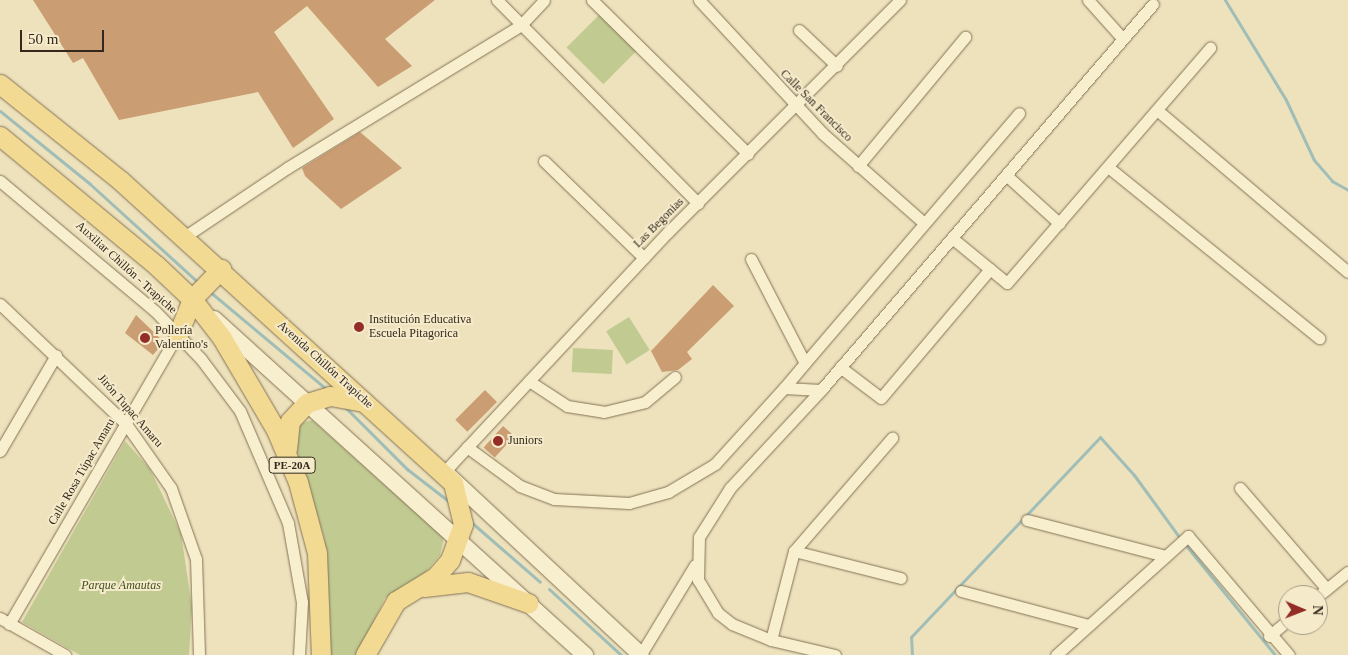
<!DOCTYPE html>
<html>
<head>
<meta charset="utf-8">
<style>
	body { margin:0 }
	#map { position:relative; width:1348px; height:655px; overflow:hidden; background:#ede2bc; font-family:"Times New Roman",serif }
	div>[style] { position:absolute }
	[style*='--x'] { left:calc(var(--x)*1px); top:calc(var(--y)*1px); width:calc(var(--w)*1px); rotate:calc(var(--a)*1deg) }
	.green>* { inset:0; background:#c0ca91; transform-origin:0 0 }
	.stream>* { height:3px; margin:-1.5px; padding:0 1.5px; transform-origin:1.5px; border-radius:1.5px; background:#a0beb7 }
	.building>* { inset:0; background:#cb9d72; transform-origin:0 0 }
	.roads { filter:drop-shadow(0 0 1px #847256) drop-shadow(0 0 1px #847256) }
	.street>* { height:11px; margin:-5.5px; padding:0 5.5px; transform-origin:5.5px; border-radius:5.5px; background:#f8efcf }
	.secondary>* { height:16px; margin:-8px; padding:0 8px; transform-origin:8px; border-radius:8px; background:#f8efcf }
	.primary>* { height:19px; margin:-9.5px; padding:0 9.5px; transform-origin:9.5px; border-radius:9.5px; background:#f2da92 }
	.dots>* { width:14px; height:14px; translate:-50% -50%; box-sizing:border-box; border:2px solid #f5ebcb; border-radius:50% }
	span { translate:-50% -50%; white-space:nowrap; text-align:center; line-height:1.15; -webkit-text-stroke:4px #f5ebcb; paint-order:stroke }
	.shield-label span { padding:1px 4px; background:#f5ebcb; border:1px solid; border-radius:4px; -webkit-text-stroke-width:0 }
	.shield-label { font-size:11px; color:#33281b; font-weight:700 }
	.street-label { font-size:12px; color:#33281b }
	.poi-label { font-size:12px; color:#33281b }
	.left { translate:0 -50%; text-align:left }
	.park-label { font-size:12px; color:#415021; font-style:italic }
	.north { position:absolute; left:1278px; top:585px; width:50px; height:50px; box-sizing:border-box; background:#f5ebcb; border:1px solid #a79d85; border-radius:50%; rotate:91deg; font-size:14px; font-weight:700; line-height:20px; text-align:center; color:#33281b }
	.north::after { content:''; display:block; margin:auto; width:18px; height:22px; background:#932d26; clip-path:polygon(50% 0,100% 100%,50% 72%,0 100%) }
	.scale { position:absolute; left:20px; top:30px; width:84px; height:22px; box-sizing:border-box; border:2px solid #33281b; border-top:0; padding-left:6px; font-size:15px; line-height:18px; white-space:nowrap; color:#33281b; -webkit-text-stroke:4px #f5ebcb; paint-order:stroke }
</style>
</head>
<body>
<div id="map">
	<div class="green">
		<div style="left:604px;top:10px;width:52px;height:53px;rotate:45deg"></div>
		<div style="left:629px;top:317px;width:39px;height:27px;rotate:58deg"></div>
		<div style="left:573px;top:348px;width:40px;height:24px;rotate:3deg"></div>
		<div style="clip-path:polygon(312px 420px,444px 538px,440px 555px,425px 573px,385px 598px,358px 655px,330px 655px,324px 537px,293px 439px,299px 424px)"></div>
		<div style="clip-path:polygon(125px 441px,150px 469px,181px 534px,192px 607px,189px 655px,80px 655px,22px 622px)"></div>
	</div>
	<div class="stream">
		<div style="--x:1225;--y:0;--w:117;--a:58.6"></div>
		<div style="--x:1286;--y:100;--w:66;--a:65"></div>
		<div style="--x:1314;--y:160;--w:28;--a:49"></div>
		<div style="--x:1332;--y:181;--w:18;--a:29"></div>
		<div style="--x:0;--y:111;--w:116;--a:39"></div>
		<div style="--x:90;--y:184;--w:149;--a:42.3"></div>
		<div style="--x:209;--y:291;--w:153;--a:39.9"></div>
		<div style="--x:343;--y:405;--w:91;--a:45"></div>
		<div style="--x:407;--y:469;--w:56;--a:37.7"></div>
		<div style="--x:471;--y:522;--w:91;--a:41"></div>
		<div style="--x:1184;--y:543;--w:144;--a:50.9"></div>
		<div style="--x:549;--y:589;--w:98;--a:42.5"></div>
		<div style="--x:912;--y:655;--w:18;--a:-93"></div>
		<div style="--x:911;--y:637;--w:275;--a:-46.6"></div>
		<div style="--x:1100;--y:437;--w:51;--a:48.2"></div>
		<div style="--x:1134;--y:475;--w:78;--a:53.9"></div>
	</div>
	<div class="building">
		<div style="clip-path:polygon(33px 0,435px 0,385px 39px,412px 66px,378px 87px,307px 6px,274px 32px,334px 119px,293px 148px,258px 92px,119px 120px,83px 58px,73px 63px)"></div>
		<div style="clip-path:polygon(360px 132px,402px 168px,341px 209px,305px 176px,302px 168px)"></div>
		<div style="clip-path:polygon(713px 285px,734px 306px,687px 352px,692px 359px,678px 370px,662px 372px,651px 351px)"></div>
		<div style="clip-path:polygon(136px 315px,164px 342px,153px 355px,125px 333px)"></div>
		<div style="left:485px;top:390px;width:17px;height:42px;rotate:45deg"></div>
		<div style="left:503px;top:426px;width:15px;height:29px;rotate:42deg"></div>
	</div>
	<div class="roads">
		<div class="street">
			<div style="--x:497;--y:0;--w:286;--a:45.3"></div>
			<div style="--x:592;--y:0;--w:219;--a:44.6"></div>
			<div style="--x:699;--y:0;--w:181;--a:47.2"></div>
			<div style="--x:822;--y:133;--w:135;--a:41.4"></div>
			<div style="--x:1088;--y:0;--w:52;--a:48.1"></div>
			<div style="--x:799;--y:30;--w:52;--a:43.5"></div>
			<div style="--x:1157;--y:110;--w:250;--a:40.3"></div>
			<div style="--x:544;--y:161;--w:139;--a:44.1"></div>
			<div style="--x:858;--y:166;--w:168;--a:-50.3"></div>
			<div style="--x:1108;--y:167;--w:272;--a:39"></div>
			<div style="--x:1006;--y:175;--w:72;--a:42.2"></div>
			<div style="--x:0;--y:181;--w:202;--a:40"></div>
			<div style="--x:155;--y:311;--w:66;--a:46.2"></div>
			<div style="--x:201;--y:359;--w:65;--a:53.1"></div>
			<div style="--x:240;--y:411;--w:122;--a:66.8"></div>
			<div style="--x:288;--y:523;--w:80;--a:80"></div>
			<div style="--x:302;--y:602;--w:53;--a:93.2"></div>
			<div style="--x:184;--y:237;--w:124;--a:-33.8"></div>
			<div style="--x:287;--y:168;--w:273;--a:-31.4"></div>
			<div style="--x:520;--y:26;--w:35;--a:-47"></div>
			<div style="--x:952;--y:238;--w:71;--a:39.3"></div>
			<div style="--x:1007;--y:283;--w:311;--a:-49.2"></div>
			<div style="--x:751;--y:259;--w:117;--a:62.6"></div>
			<div style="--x:805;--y:363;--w:33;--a:130"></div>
			<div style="--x:0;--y:304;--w:174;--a:43.6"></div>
			<div style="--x:126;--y:424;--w:78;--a:54.9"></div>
			<div style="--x:171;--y:488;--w:75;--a:70.6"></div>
			<div style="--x:196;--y:559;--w:96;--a:88.2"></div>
			<div style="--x:805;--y:363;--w:329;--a:-49.4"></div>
			<div style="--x:840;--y:367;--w:51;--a:37.1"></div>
			<div style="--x:881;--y:398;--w:169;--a:-49.8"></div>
			<div style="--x:529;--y:381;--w:45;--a:33.3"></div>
			<div style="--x:567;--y:406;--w:37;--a:9"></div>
			<div style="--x:604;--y:412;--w:42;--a:-13.7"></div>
			<div style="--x:645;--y:402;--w:39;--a:-40"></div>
			<div style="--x:467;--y:447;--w:66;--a:36.3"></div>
			<div style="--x:520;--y:486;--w:36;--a:21"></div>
			<div style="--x:554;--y:499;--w:75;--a:3.1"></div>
			<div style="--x:629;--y:503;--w:41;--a:-15.8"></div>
			<div style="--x:668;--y:492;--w:55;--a:-30.8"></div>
			<div style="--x:715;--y:464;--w:103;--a:-47.8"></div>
			<div style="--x:784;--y:388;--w:37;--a:3"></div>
			<div style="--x:0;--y:451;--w:111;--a:-59.7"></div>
			<div style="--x:445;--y:471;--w:327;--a:-47"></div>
			<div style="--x:668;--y:232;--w:328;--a:-45"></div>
			<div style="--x:1240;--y:488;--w:133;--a:49.3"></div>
			<div style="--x:1027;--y:520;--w:143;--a:14.6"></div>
			<div style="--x:794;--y:551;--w:110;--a:14.2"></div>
			<div style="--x:961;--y:591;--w:132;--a:14.9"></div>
			<div style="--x:1318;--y:596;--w:38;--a:-39"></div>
			<div style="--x:0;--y:618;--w:75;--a:29.6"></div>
			<div style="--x:9;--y:624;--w:336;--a:-59.8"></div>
			<div style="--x:1269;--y:636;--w:25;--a:-40"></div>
			<div style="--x:771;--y:640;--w:92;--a:-75.5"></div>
			<div style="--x:794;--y:551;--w:150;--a:-49.1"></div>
			<div style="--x:641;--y:654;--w:104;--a:-58.8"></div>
			<div style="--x:835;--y:655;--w:66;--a:-166.8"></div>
			<div style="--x:771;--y:640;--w:42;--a:-157.7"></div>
			<div style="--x:732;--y:624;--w:18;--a:-142"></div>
			<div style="--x:718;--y:613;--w:39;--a:-121"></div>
			<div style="--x:698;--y:580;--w:43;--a:-88.7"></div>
			<div style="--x:699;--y:537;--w:58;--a:-57.7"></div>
			<div style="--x:730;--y:488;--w:134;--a:-47.1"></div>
			<div style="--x:821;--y:390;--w:509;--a:-49.3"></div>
			<div style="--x:1056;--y:655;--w:178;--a:-42"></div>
			<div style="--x:1188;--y:536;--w:156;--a:49.7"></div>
		</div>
		<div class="secondary">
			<div style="--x:214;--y:319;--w:501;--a:42.17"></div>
			<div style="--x:449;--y:476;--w:262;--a:43"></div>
		</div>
		<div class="primary">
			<div style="--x:0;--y:84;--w:155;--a:38.7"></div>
			<div style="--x:121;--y:181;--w:449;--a:42.3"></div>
			<div style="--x:453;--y:483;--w:42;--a:76.3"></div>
			<div style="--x:463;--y:524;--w:38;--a:110"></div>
			<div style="--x:450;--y:560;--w:23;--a:131"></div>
			<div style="--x:435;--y:577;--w:46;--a:148.4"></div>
			<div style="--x:396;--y:601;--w:62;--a:119.9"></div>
			<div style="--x:0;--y:136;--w:202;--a:39.6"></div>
			<div style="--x:156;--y:265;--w:50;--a:43.4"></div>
			<div style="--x:192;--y:299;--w:49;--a:52.4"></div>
			<div style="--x:222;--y:338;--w:107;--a:59.6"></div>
			<div style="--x:276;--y:430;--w:56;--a:67.1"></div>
			<div style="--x:298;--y:482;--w:73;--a:75"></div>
			<div style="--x:317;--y:553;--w:102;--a:87.8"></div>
			<div style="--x:178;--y:334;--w:38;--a:-68"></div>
			<div style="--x:192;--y:299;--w:42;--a:-46"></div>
			<div style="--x:287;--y:449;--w:28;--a:-84"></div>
			<div style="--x:290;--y:421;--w:25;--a:-47"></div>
			<div style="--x:307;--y:403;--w:24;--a:-17"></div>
			<div style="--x:330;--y:396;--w:34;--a:10"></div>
			<div style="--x:424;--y:587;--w:44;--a:-6.5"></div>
			<div style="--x:468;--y:582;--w:64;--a:19.3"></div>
		</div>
	</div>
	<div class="dots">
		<div style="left:359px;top:327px;background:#932d26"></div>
		<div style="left:145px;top:338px;background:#932d26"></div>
		<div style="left:498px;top:441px;background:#932d26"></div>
	</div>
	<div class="shield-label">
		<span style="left:292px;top:465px">PE-20A</span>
	</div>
	<div class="street-label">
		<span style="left:816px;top:106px;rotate:45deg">Calle San Francisco</span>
		<span style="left:659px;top:223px;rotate:-45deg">Las Begonias</span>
		<span style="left:126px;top:268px;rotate:42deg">Auxiliar Chillón - Trapiche</span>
		<span style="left:325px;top:365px;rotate:42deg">Avenida Chillón Trapiche</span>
		<span style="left:130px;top:411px;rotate:49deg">Jirón Tupac Amaru</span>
		<span style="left:82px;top:472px;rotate:-60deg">Calle Rosa Túpac Amaru</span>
	</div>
	<div class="poi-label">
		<span class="left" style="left:369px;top:327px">Institución Educativa<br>Escuela Pitagorica</span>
		<span class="left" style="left:155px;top:338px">Pollería<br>Valentino's</span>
		<span class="left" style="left:508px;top:441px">Juniors</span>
	</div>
	<div class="park-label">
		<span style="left:121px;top:586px">Parque Amautas</span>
	</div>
	<div class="north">N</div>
	<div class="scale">50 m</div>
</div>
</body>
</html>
